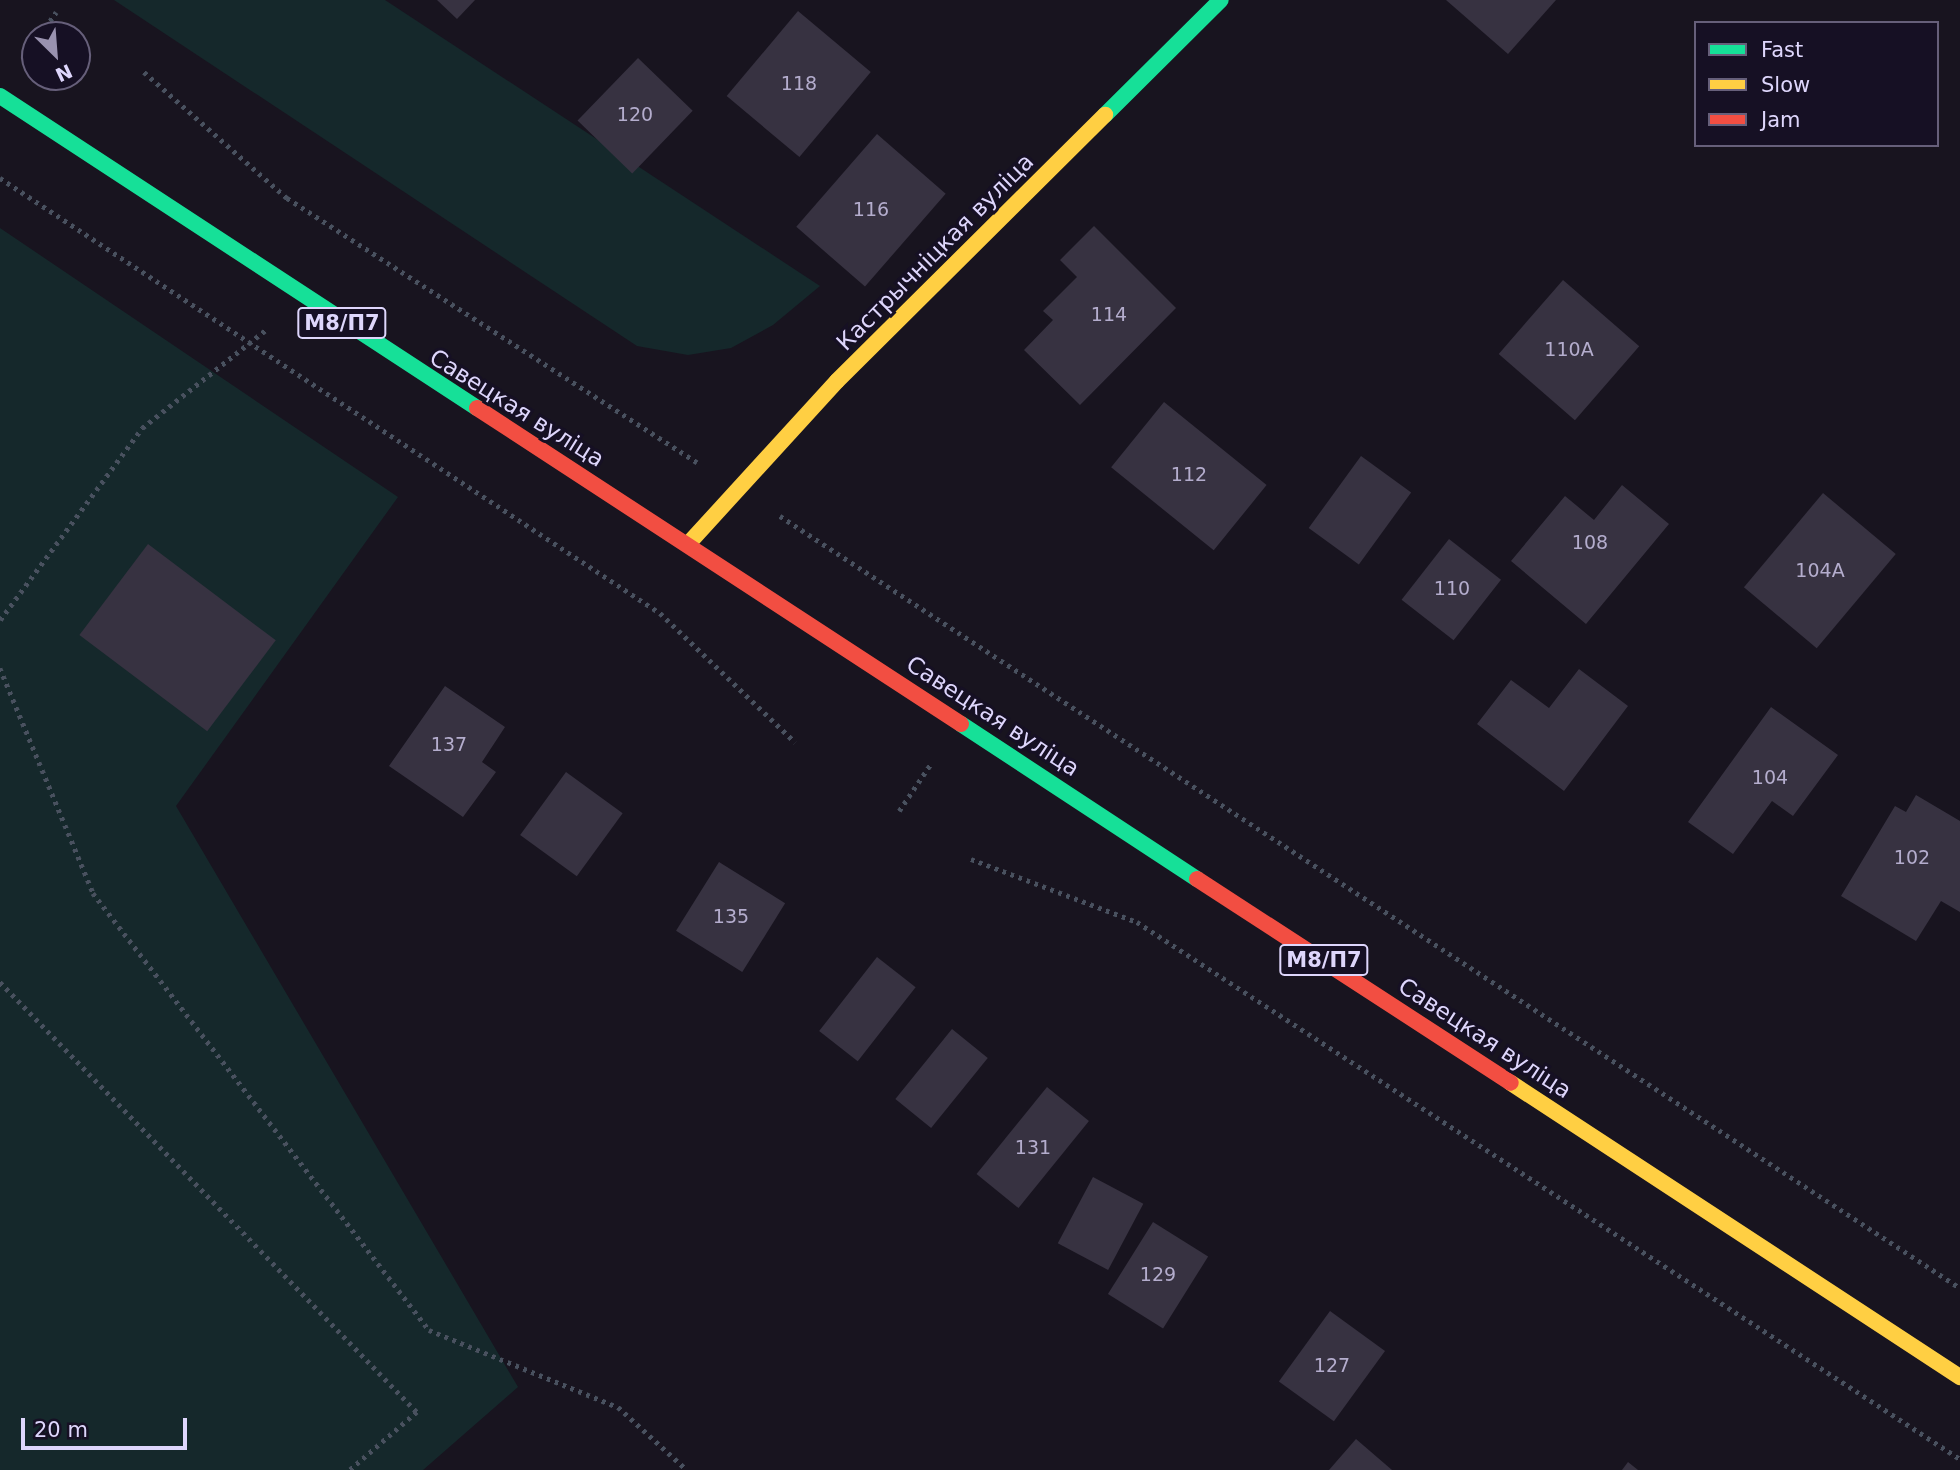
<!DOCTYPE html>
<html>
<head>
<meta charset="utf-8">
<style>
	body { margin:0 }
	#map { position:relative; width:1960px; height:1470px; overflow:hidden; background:#18141f; font-family:"DejaVu Sans",sans-serif }
	div>[style] { position:absolute }
	[style*='--x'] { left:calc(var(--x)*1px); top:calc(var(--y)*1px); width:calc(var(--w)*1px); rotate:calc(var(--a)*1deg) }
	.green>* { inset:0; background:#15282b }
	.building>* { inset:0; background:#373241; transform-origin:0 0 }
	.path>* { height:4.5px; margin-top:-2.25px; transform-origin:0; background:repeating-linear-gradient(90deg,#49515f 0 3.5px,transparent 0 8.5px) }
	.fast>* { height:16px; margin:-8px; padding:0 8px; transform-origin:8px; border-radius:8px; background:#16e098 }
	.slow>* { height:16px; margin:-8px; padding:0 8px; transform-origin:8px; border-radius:8px; background:#ffcf43 }
	.jam>* { height:16px; margin:-8px; padding:0 8px; transform-origin:8px; border-radius:8px; background:#f24e42 }
	span { translate:-50% -50%; white-space:nowrap; text-align:center; line-height:1.15; -webkit-text-stroke:6px #161024; paint-order:stroke }
	.number-label { font-size:19px; color:#b4adcd }
	.number-label span { -webkit-text-stroke-width:0 }
	.shield-label span { padding:2px 5px; background:#161024; border:2px solid; border-radius:5px; -webkit-text-stroke-width:0 }
	.shield-label { font-size:21px; color:#ded6fc; font-weight:700 }
	.street-label { font-size:23px; color:#ded6fc }
	.legend { position:absolute; left:1694px; top:21px; width:245px; height:126px; box-sizing:border-box; background:#161024; border:2px solid #665f7a; margin:0; padding:9px 12px; list-style:none; font-size:21px; color:#ded6fc }
	.legend li { display:flex; align-items:center; gap:14px; height:35px }
	.legend b { width:35px; border:2px solid #665f7a }
	.north { position:absolute; left:21px; top:21px; width:70px; height:70px; box-sizing:border-box; background:#161024; border:2px solid #665f7a; border-radius:50%; rotate:155deg; font-size:19px; font-weight:700; line-height:28px; text-align:center; color:#ded6fc }
	.north::after { content:''; display:block; margin:auto; width:24px; height:32px; background:#9992af; clip-path:polygon(50% 0,100% 100%,50% 72%,0 100%) }
	.scale { position:absolute; left:21px; top:1418px; width:166px; height:32px; box-sizing:border-box; border:4px solid #ded6fc; border-top:0; padding-left:9px; font-size:21px; line-height:24px; white-space:nowrap; color:#ded6fc; -webkit-text-stroke:5px #161024; paint-order:stroke }
</style>
</head>
<body>
<div id="map">
	<div class="green">
		<div style="clip-path:polygon(114px 0,385px 0,820px 286px,773px 325px,731px 348px,688px 355px,637px 346px)"></div>
		<div style="clip-path:polygon(0 228px,398px 497px,176px 806px,518px 1387px,423px 1470px,0 1470px)"></div>
	</div>
	<div class="building">
		<div style="clip-path:polygon(437px 0,475px 0,457px 19px)"></div>
		<div style="clip-path:polygon(1446px 0,1556px 0,1508px 54px)"></div>
		<div style="left:798px;top:11px;width:95px;height:111px;rotate:40deg"></div>
		<div style="left:638px;top:58px;width:76px;height:87px;rotate:44deg"></div>
		<div style="left:877px;top:134px;width:91px;height:123px;rotate:41deg"></div>
		<div style="clip-path:polygon(1094px 226px,1176px 308px,1080px 405px,1024px 350px,1053px 320px,1043px 311px,1077px 277px,1060px 260px)"></div>
		<div style="left:1563px;top:280px;width:101px;height:98px;rotate:41deg"></div>
		<div style="left:1164px;top:402px;width:132px;height:84px;rotate:39deg"></div>
		<div style="left:1361px;top:456px;width:62px;height:89px;rotate:36deg"></div>
		<div style="clip-path:polygon(1622px 485px,1669px 524px,1586px 624px,1511px 561px,1565px 496px,1594px 520px)"></div>
		<div style="left:1823px;top:493px;width:95px;height:123px;rotate:40deg"></div>
		<div style="left:1449px;top:539px;width:66px;height:77px;rotate:38deg"></div>
		<div style="left:148px;top:544px;width:160px;height:114px;rotate:37deg"></div>
		<div style="clip-path:polygon(1579px 669px,1628px 706px,1564px 791px,1477px 724px,1511px 680px,1549px 708px)"></div>
		<div style="clip-path:polygon(445px 686px,505px 727px,482px 762px,496px 772px,463px 817px,389px 766px)"></div>
		<div style="clip-path:polygon(1771px 707px,1838px 755px,1793px 816px,1772px 801px,1733px 854px,1688px 822px)"></div>
		<div style="left:566px;top:772px;width:70px;height:78px;rotate:36deg"></div>
		<div style="clip-path:polygon(1916px 795px,1960px 821px,1960px 912px,1941px 901px,1916px 941px,1841px 896px,1895px 806px,1906px 812px)"></div>
		<div style="left:719px;top:862px;width:78px;height:81px;rotate:32deg"></div>
		<div style="left:877px;top:957px;width:49px;height:94px;rotate:38deg"></div>
		<div style="left:952px;top:1029px;width:46px;height:90px;rotate:39deg"></div>
		<div style="left:1047px;top:1087px;width:54px;height:112px;rotate:39deg"></div>
		<div style="left:1093px;top:1177px;width:57px;height:75px;rotate:28deg"></div>
		<div style="left:1153px;top:1222px;width:65px;height:85px;rotate:32deg"></div>
		<div style="left:1330px;top:1311px;width:68px;height:87px;rotate:36deg"></div>
		<div style="clip-path:polygon(1356px 1439px,1392px 1470px,1329px 1470px)"></div>
		<div style="clip-path:polygon(1628px 1462px,1638px 1470px,1622px 1470px)"></div>
	</div>
	<div class="path">
		<div style="--x:40;--y:35;--w:28;--a:-55"></div>
		<div style="--x:26;--y:56;--w:16;--a:-55"></div>
		<div style="--x:144;--y:72;--w:191;--a:41.4"></div>
		<div style="--x:287;--y:198;--w:488;--a:32.8"></div>
		<div style="--x:0;--y:178;--w:790;--a:33.39"></div>
		<div style="--x:660;--y:613;--w:187;--a:43.7"></div>
		<div style="--x:780;--y:516;--w:1410;--a:33.19"></div>
		<div style="--x:0;--y:620;--w:239;--a:-53.5"></div>
		<div style="--x:142;--y:428;--w:161;--a:-38.4"></div>
		<div style="--x:0;--y:668;--w:243;--a:67.5"></div>
		<div style="--x:93;--y:893;--w:551;--a:52.44"></div>
		<div style="--x:429;--y:1330;--w:204;--a:22.2"></div>
		<div style="--x:618;--y:1407;--w:93;--a:42.4"></div>
		<div style="--x:899;--y:811;--w:59;--a:-56"></div>
		<div style="--x:971;--y:859;--w:178;--a:20.8"></div>
		<div style="--x:1137;--y:922;--w:983;--a:33.12"></div>
		<div style="--x:0;--y:982;--w:599;--a:45.88"></div>
		<div style="--x:417;--y:1412;--w:89;--a:139.1"></div>
	</div>
	<div class="fast">
		<div style="--x:0;--y:96;--w:570;--a:33.19"></div>
		<div style="--x:1105;--y:115;--w:163;--a:-44.8"></div>
		<div style="--x:961;--y:724;--w:282;--a:33.3"></div>
	</div>
	<div class="slow">
		<div style="--x:689;--y:543;--w:219;--a:-47.6"></div>
		<div style="--x:837;--y:381;--w:378;--a:-44.8"></div>
		<div style="--x:1511;--y:1083;--w:537;--a:33.22"></div>
	</div>
	<div class="jam">
		<div style="--x:477;--y:408;--w:578;--a:33.14"></div>
		<div style="--x:1197;--y:879;--w:374;--a:33"></div>
	</div>
	<div class="number-label">
		<span style="left:799px;top:84px">118</span>
		<span style="left:635px;top:115px">120</span>
		<span style="left:871px;top:210px">116</span>
		<span style="left:1109px;top:315px">114</span>
		<span style="left:1569px;top:350px">110А</span>
		<span style="left:1189px;top:475px">112</span>
		<span style="left:1590px;top:543px">108</span>
		<span style="left:1820px;top:571px">104А</span>
		<span style="left:1452px;top:589px">110</span>
		<span style="left:449px;top:745px">137</span>
		<span style="left:1770px;top:778px">104</span>
		<span style="left:1912px;top:858px">102</span>
		<span style="left:731px;top:917px">135</span>
		<span style="left:1033px;top:1148px">131</span>
		<span style="left:1158px;top:1275px">129</span>
		<span style="left:1332px;top:1366px">127</span>
	</div>
	<div class="shield-label">
		<span style="left:342px;top:323px">М8/П7</span>
		<span style="left:1324px;top:960px">М8/П7</span>
	</div>
	<div class="street-label">
		<span style="left:935px;top:252px;rotate:-45deg">Кастрычніцкая вуліца</span>
		<span style="left:517px;top:408px;rotate:32deg">Савецкая вуліца</span>
		<span style="left:993px;top:716px;rotate:33deg">Савецкая вуліца</span>
		<span style="left:1485px;top:1038px;rotate:33deg">Савецкая вуліца</span>
	</div>
	<ul class="legend">
	<li><b style="height:9px;background:#16e098"></b>Fast</li>
	<li><b style="height:9px;background:#ffcf43"></b>Slow</li>
	<li><b style="height:9px;background:#f24e42"></b>Jam</li>
	</ul>
	<div class="north">N</div>
	<div class="scale">20 m</div>
</div>
</body>
</html>
